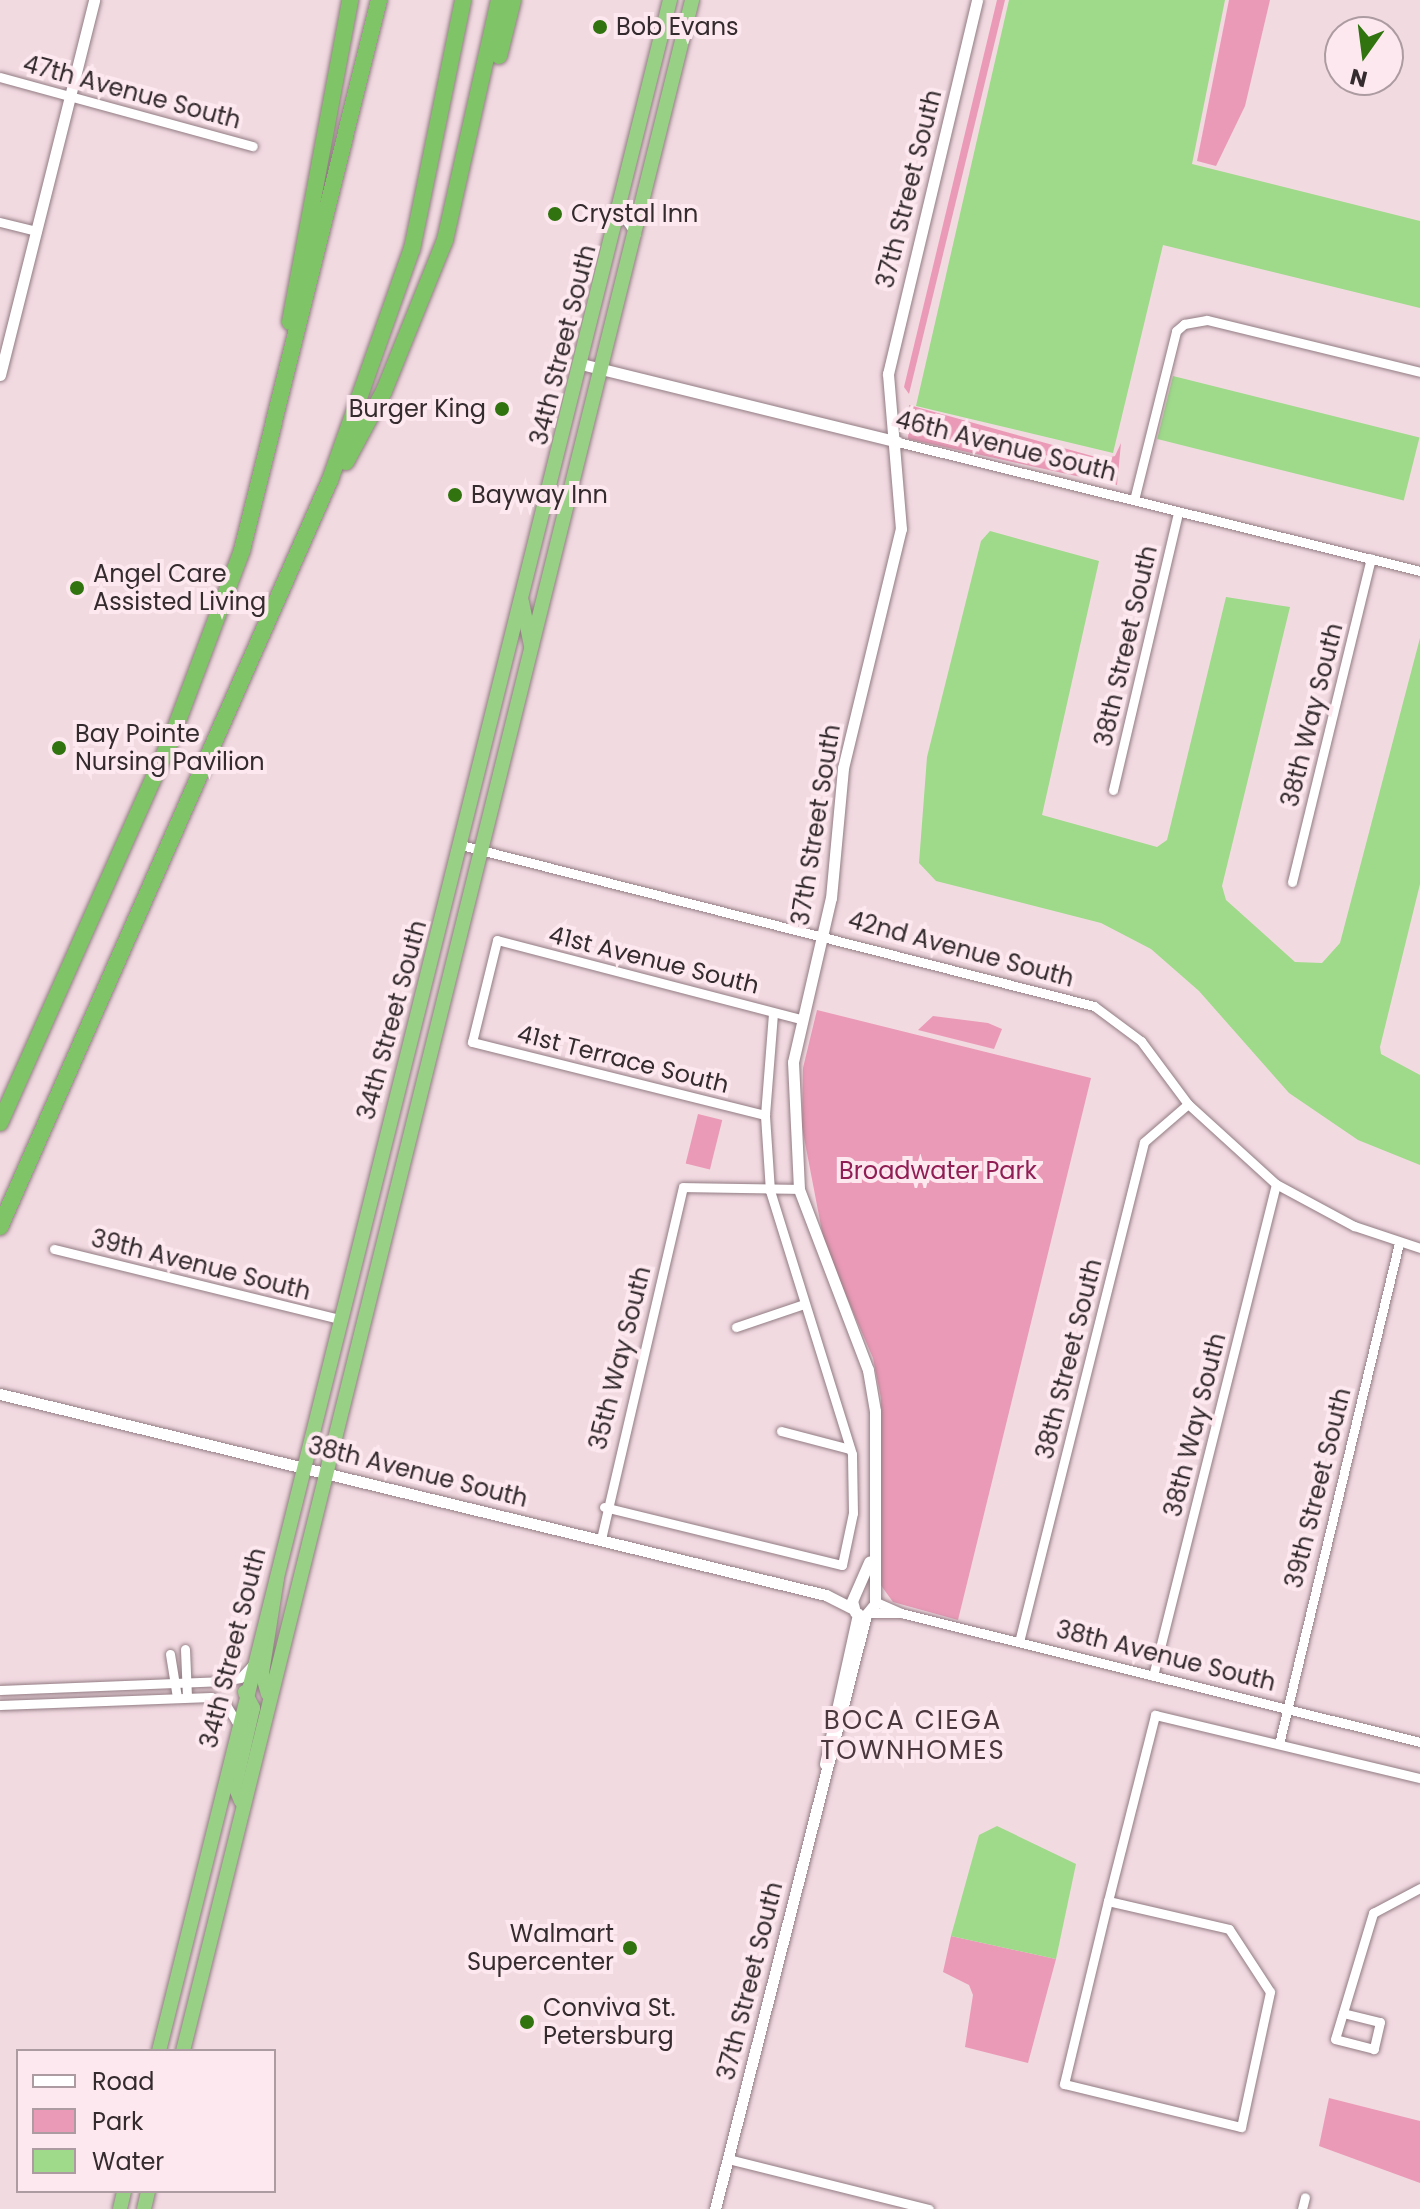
<!DOCTYPE html>
<html>
<head>
<meta charset="utf-8">
<style>
	body { margin:0 }
	#map { position:relative; width:1420px; height:2209px; overflow:hidden; background:#f2dae1; font-family:Poppins,sans-serif }
	div>[style] { position:absolute }
	[style*='--x'] { left:calc(var(--x)*1px); top:calc(var(--y)*1px); width:calc(var(--w)*1px); rotate:calc(var(--a)*1deg) }
	.green>* { inset:0; background:#ea9ab6; transform-origin:0 0 }
	.water>* { inset:0; background:#9eda8a; transform-origin:0 0 }
	.roads { filter:drop-shadow(0 0 2px #927c83) drop-shadow(0 0 2px #927c83) }
	.minor>* { height:9px; margin:-4.5px; padding:0 4.5px; transform-origin:4.5px; border-radius:4.5px; background:#fff }
	.tertiary>* { height:11px; margin:-5.5px; padding:0 5.5px; transform-origin:5.5px; border-radius:5.5px; background:#fff }
	.trunk>* { height:14px; margin:-7px; padding:0 7px; transform-origin:7px; border-radius:7px; background:#98d086 }
	.motorway>* { height:16px; margin:-8px; padding:0 8px; transform-origin:8px; border-radius:8px; background:#7fc567 }
	.dots>* { width:22px; height:22px; translate:-50% -50%; box-sizing:border-box; border:4px solid #fce8ee; border-radius:50% }
	span { translate:-50% -50%; white-space:nowrap; text-align:center; line-height:1.15; -webkit-text-stroke:8px #fce8ee; paint-order:stroke }
	.poi-label { font-size:24px; color:#342b2e }
	.left { translate:0 -50%; text-align:left }
	.right { translate:-100% -50%; text-align:right }
	.street-label { font-size:24px; color:#342b2e }
	.park-label { font-size:24px; color:#901e54 }
	.neighbourhood-label { font-size:26px; color:#4b383e; letter-spacing:2px }
	.legend { position:absolute; left:16px; top:2049px; width:260px; height:144px; box-sizing:border-box; background:#fce8ee; border:2px solid #ac9ca1; margin:0; padding:10px 14px; list-style:none; font-size:24px; color:#342b2e }
	.legend li { display:flex; align-items:center; gap:16px; height:40px }
	.legend b { width:40px; border:2px solid #ac9ca1 }
	.north { position:absolute; left:1324px; top:16px; width:80px; height:80px; box-sizing:border-box; background:#fce8ee; border:2px solid #ac9ca1; border-radius:50%; rotate:194deg; font-size:22px; font-weight:700; line-height:32px; text-align:center; color:#342b2e }
	.north::after { content:''; display:block; margin:auto; width:28px; height:36px; background:#30730f; clip-path:polygon(50% 0,100% 100%,50% 72%,0 100%) }
</style>
</head>
<body>
<div id="map">
	<div class="green">
		<div style="clip-path:polygon(997px 0,1005px 0,909px 394px,904px 387px)"></div>
		<div style="clip-path:polygon(1229px 0,1270px 0,1245px 106px,1216px 166px,1197px 161px)"></div>
		<div style="clip-path:polygon(909px 405px,1103px 459px,1115px 456px,1121px 443px,1117px 485px,908px 439px)"></div>
		<div style="clip-path:polygon(817px 1010px,1091px 1078px,958px 1620px,893px 1602px,880px 1584px,881px 1398px,873px 1358px,825px 1247px,802px 1127px,803px 1068px)"></div>
		<div style="clip-path:polygon(933px 1016px,988px 1023px,1002px 1029px,994px 1049px,918px 1030px)"></div>
		<div style="left:698px;top:1114px;width:25px;height:51px;rotate:14deg"></div>
		<div style="clip-path:polygon(951px 1936px,1056px 1959px,1028px 2063px,965px 2047px,973px 1995px,969px 1985px,943px 1972px)"></div>
		<div style="clip-path:polygon(1329px 2098px,1420px 2121px,1420px 2183px,1319px 2146px)"></div>
	</div>
	<div class="water">
		<div style="clip-path:polygon(1009px 0,1225px 0,1192px 164px,1420px 221px,1420px 308px,1163px 245px,1113px 453px,916px 406px)"></div>
		<div style="left:1173px;top:376px;width:254px;height:65px;rotate:14deg"></div>
		<div style="clip-path:polygon(990px 531px,1099px 561px,1042px 815px,1157px 847px,1167px 840px,1226px 597px,1290px 607px,1222px 886px,1226px 900px,1295px 962px,1322px 963px,1340px 943px,1420px 638px,1420px 884px,1380px 1047px,1381px 1054px,1420px 1075px,1420px 1165px,1358px 1140px,1289px 1093px,1199px 991px,1151px 949px,1101px 923px,936px 881px,919px 863px,927px 757px,981px 541px)"></div>
		<div style="clip-path:polygon(997px 1826px,1076px 1864px,1056px 1959px,951px 1936px,979px 1835px)"></div>
	</div>
	<div class="roads">
		<div class="minor">
			<div style="--x:0;--y:77;--w:262;--a:15.3"></div>
			<div style="--x:619;--y:210;--w:29;--a:55"></div>
			<div style="--x:0;--y:222;--w:38;--a:14"></div>
			<div style="--x:898;--y:442;--w:538;--a:13.88"></div>
			<div style="--x:1134;--y:500;--w:174;--a:-76"></div>
			<div style="--x:1176;--y:331;--w:11;--a:-41"></div>
			<div style="--x:1184;--y:324;--w:23;--a:-10"></div>
			<div style="--x:1207;--y:320;--w:219;--a:13.7"></div>
			<div style="--x:1113;--y:790;--w:285;--a:-76.8"></div>
			<div style="--x:461;--y:845;--w:653;--a:14.27"></div>
			<div style="--x:1094;--y:1006;--w:59;--a:36.7"></div>
			<div style="--x:1141;--y:1041;--w:79;--a:53.3"></div>
			<div style="--x:1188;--y:1104;--w:119;--a:42.3"></div>
			<div style="--x:1276;--y:1184;--w:89;--a:28.3"></div>
			<div style="--x:1354;--y:1226;--w:70;--a:18.4"></div>
			<div style="--x:1292;--y:882;--w:333;--a:-76.3"></div>
			<div style="--x:765;--y:1115;--w:302;--a:-166"></div>
			<div style="--x:472;--y:1042;--w:105;--a:-76.2"></div>
			<div style="--x:497;--y:940;--w:313;--a:14.6"></div>
			<div style="--x:54;--y:1249;--w:293;--a:13.8"></div>
			<div style="--x:736;--y:1327;--w:72;--a:-18.7"></div>
			<div style="--x:781;--y:1431;--w:71;--a:14.6"></div>
			<div style="--x:604;--y:1507;--w:245;--a:13.7"></div>
			<div style="--x:842;--y:1565;--w:53;--a:-78.1"></div>
			<div style="--x:853;--y:1513;--w:59;--a:-91"></div>
			<div style="--x:852;--y:1454;--w:275;--a:-107.3"></div>
			<div style="--x:770;--y:1191;--w:76;--a:-93.8"></div>
			<div style="--x:765;--y:1115;--w:101;--a:-85.5"></div>
			<div style="--x:601;--y:1539;--w:361;--a:-76.9"></div>
			<div style="--x:683;--y:1187;--w:116;--a:1"></div>
			<div style="--x:874;--y:1601;--w:30;--a:24"></div>
			<div style="--x:870;--y:1613;--w:31;--a:0"></div>
			<div style="--x:901;--y:1613;--w:535;--a:13.96"></div>
			<div style="--x:1019;--y:1642;--w:515;--a:-75.96"></div>
			<div style="--x:1144;--y:1142;--w:58;--a:-40.8"></div>
			<div style="--x:185;--y:1649;--w:47;--a:87.6"></div>
			<div style="--x:170;--y:1654;--w:44;--a:80.8"></div>
			<div style="--x:1153;--y:1676;--w:507;--a:-75.96"></div>
			<div style="--x:0;--y:1690;--w:225;--a:-2.3"></div>
			<div style="--x:225;--y:1681;--w:15;--a:-11"></div>
			<div style="--x:240;--y:1678;--w:18;--a:-47"></div>
			<div style="--x:0;--y:1705;--w:211;--a:-2.2"></div>
			<div style="--x:211;--y:1697;--w:15;--a:23"></div>
			<div style="--x:225;--y:1703;--w:23;--a:59"></div>
			<div style="--x:1279;--y:1744;--w:515;--a:-76.53"></div>
			<div style="--x:1108;--y:1901;--w:124;--a:13"></div>
			<div style="--x:1229;--y:1929;--w:75;--a:56.9"></div>
			<div style="--x:1270;--y:1992;--w:138;--a:102.1"></div>
			<div style="--x:1241;--y:2127;--w:182;--a:-166.3"></div>
			<div style="--x:1064;--y:2084;--w:188;--a:-76.5"></div>
			<div style="--x:1108;--y:1901;--w:192;--a:-75.8"></div>
			<div style="--x:1155;--y:1715;--w:272;--a:13.4"></div>
			<div style="--x:1343;--y:2013;--w:38;--a:14"></div>
			<div style="--x:1380;--y:2022;--w:28;--a:103"></div>
			<div style="--x:1374;--y:2049;--w:40;--a:-165.6"></div>
			<div style="--x:1335;--y:2039;--w:132;--a:-73.2"></div>
			<div style="--x:1373;--y:1913;--w:53;--a:-28"></div>
			<div style="--x:728;--y:2159;--w:207;--a:14"></div>
			<div style="--x:1302;--y:2209;--w:12;--a:-76"></div>
		</div>
		<div class="tertiary">
			<div style="--x:581;--y:364;--w:326;--a:13.8"></div>
			<div style="--x:0;--y:375;--w:387;--a:-75.9"></div>
			<div style="--x:0;--y:1394;--w:850;--a:13.68"></div>
			<div style="--x:826;--y:1595;--w:30;--a:27"></div>
			<div style="--x:855;--y:1612;--w:11;--a:-105"></div>
			<div style="--x:852;--y:1601;--w:43;--a:-66.4"></div>
			<div style="--x:866;--y:1615;--w:14;--a:-51"></div>
			<div style="--x:875;--y:1604;--w:193;--a:-90"></div>
			<div style="--x:875;--y:1411;--w:42;--a:-99.7"></div>
			<div style="--x:868;--y:1370;--w:194;--a:-110.9"></div>
			<div style="--x:799;--y:1189;--w:127;--a:-92.7"></div>
			<div style="--x:793;--y:1062;--w:168;--a:-77"></div>
			<div style="--x:831;--y:898;--w:131;--a:-84.7"></div>
			<div style="--x:843;--y:768;--w:246;--a:-76.4"></div>
			<div style="--x:901;--y:529;--w:156;--a:-94.8"></div>
			<div style="--x:888;--y:374;--w:384;--a:-76.6"></div>
			<div style="--x:825;--y:1764;--w:154;--a:-77.6"></div>
			<div style="--x:715;--y:2209;--w:613;--a:-75.74"></div>
		</div>
		<div class="trunk">
			<div style="--x:522;--y:602;--w:45;--a:78.4"></div>
			<div style="--x:268;--y:1694;--w:22;--a:-106"></div>
			<div style="--x:262;--y:1673;--w:96;--a:-81"></div>
			<div style="--x:241;--y:1801;--w:16;--a:-112"></div>
			<div style="--x:235;--y:1786;--w:80;--a:-77"></div>
			<div style="--x:253;--y:1708;--w:18;--a:-117"></div>
			<div style="--x:159;--y:2051;--w:2114;--a:-76.01"></div>
			<div style="--x:183;--y:2051;--w:2113;--a:-76.06"></div>
			<div style="--x:120;--y:2209;--w:18;--a:-77"></div>
			<div style="--x:144;--y:2209;--w:18;--a:-77"></div>
		</div>
		<div class="motorway">
			<div style="--x:499;--y:56;--w:58;--a:-76"></div>
			<div style="--x:290;--y:322;--w:328;--a:-79.4"></div>
			<div style="--x:346;--y:462;--w:81;--a:-61.8"></div>
			<div style="--x:384;--y:391;--w:163;--a:-68"></div>
			<div style="--x:445;--y:240;--w:246;--a:-77.3"></div>
			<div style="--x:0;--y:1123;--w:417;--a:-66"></div>
			<div style="--x:170;--y:742;--w:205;--a:-69.4"></div>
			<div style="--x:242;--y:550;--w:567;--a:-76.01"></div>
			<div style="--x:0;--y:1227;--w:817;--a:-66.17"></div>
			<div style="--x:330;--y:480;--w:245;--a:-70.5"></div>
			<div style="--x:412;--y:249;--w:254;--a:-78.4"></div>
		</div>
	</div>
	<div class="dots">
		<div style="left:600px;top:27px;background:#30730f"></div>
		<div style="left:555px;top:214px;background:#30730f"></div>
		<div style="left:502px;top:409px;background:#30730f"></div>
		<div style="left:455px;top:495px;background:#30730f"></div>
		<div style="left:77px;top:588px;background:#30730f"></div>
		<div style="left:59px;top:748px;background:#30730f"></div>
		<div style="left:630px;top:1948px;background:#30730f"></div>
		<div style="left:527px;top:2022px;background:#30730f"></div>
	</div>
	<div class="poi-label">
		<span class="left" style="left:616px;top:27px">Bob Evans</span>
		<span class="left" style="left:571px;top:214px">Crystal Inn</span>
		<span class="right" style="left:486px;top:409px">Burger King</span>
		<span class="left" style="left:471px;top:495px">Bayway Inn</span>
		<span class="left" style="left:93px;top:588px">Angel Care<br>Assisted Living</span>
		<span class="left" style="left:75px;top:748px">Bay Pointe<br>Nursing Pavilion</span>
		<span class="right" style="left:614px;top:1948px">Walmart<br>Supercenter</span>
		<span class="left" style="left:543px;top:2022px">Conviva St.<br>Petersburg</span>
	</div>
	<div class="street-label">
		<span style="left:132px;top:92px;rotate:15deg">47th Avenue South</span>
		<span style="left:909px;top:189px;rotate:-76deg">37th Street South</span>
		<span style="left:563px;top:345px;rotate:-76deg">34th Street South</span>
		<span style="left:1006px;top:446px;rotate:14deg">46th Avenue South</span>
		<span style="left:1126px;top:646px;rotate:-77deg">38th Street South</span>
		<span style="left:1312px;top:715px;rotate:-76deg">38th Way South</span>
		<span style="left:816px;top:825px;rotate:-81deg">37th Street South</span>
		<span style="left:961px;top:949px;rotate:15deg">42nd Avenue South</span>
		<span style="left:654px;top:960px;rotate:14deg">41st Avenue South</span>
		<span style="left:392px;top:1020px;rotate:-75deg">34th Street South</span>
		<span style="left:623px;top:1059px;rotate:14deg">41st Terrace South</span>
		<span style="left:201px;top:1265px;rotate:14deg">39th Avenue South</span>
		<span style="left:620px;top:1358px;rotate:-76deg">35th Way South</span>
		<span style="left:1069px;top:1359px;rotate:-76deg">38th Street South</span>
		<span style="left:1195px;top:1425px;rotate:-76deg">38th Way South</span>
		<span style="left:418px;top:1472px;rotate:14deg">38th Avenue South</span>
		<span style="left:1318px;top:1488px;rotate:-76deg">39th Street South</span>
		<span style="left:233px;top:1648px;rotate:-76deg">34th Street South</span>
		<span style="left:1166px;top:1656px;rotate:14deg">38th Avenue South</span>
		<span style="left:750px;top:1981px;rotate:-76deg">37th Street South</span>
	</div>
	<div class="park-label">
		<span style="left:938px;top:1171px">Broadwater Park</span>
	</div>
	<div class="neighbourhood-label">
		<span style="left:913px;top:1736px">BOCA CIEGA<br>TOWNHOMES</span>
	</div>
	<ul class="legend">
	<li><b style="height:10px;background:#fff"></b>Road</li>
	<li><b style="height:22px;background:#ea9ab6"></b>Park</li>
	<li><b style="height:22px;background:#9eda8a"></b>Water</li>
	</ul>
	<div class="north">N</div>
</div>
</body>
</html>
